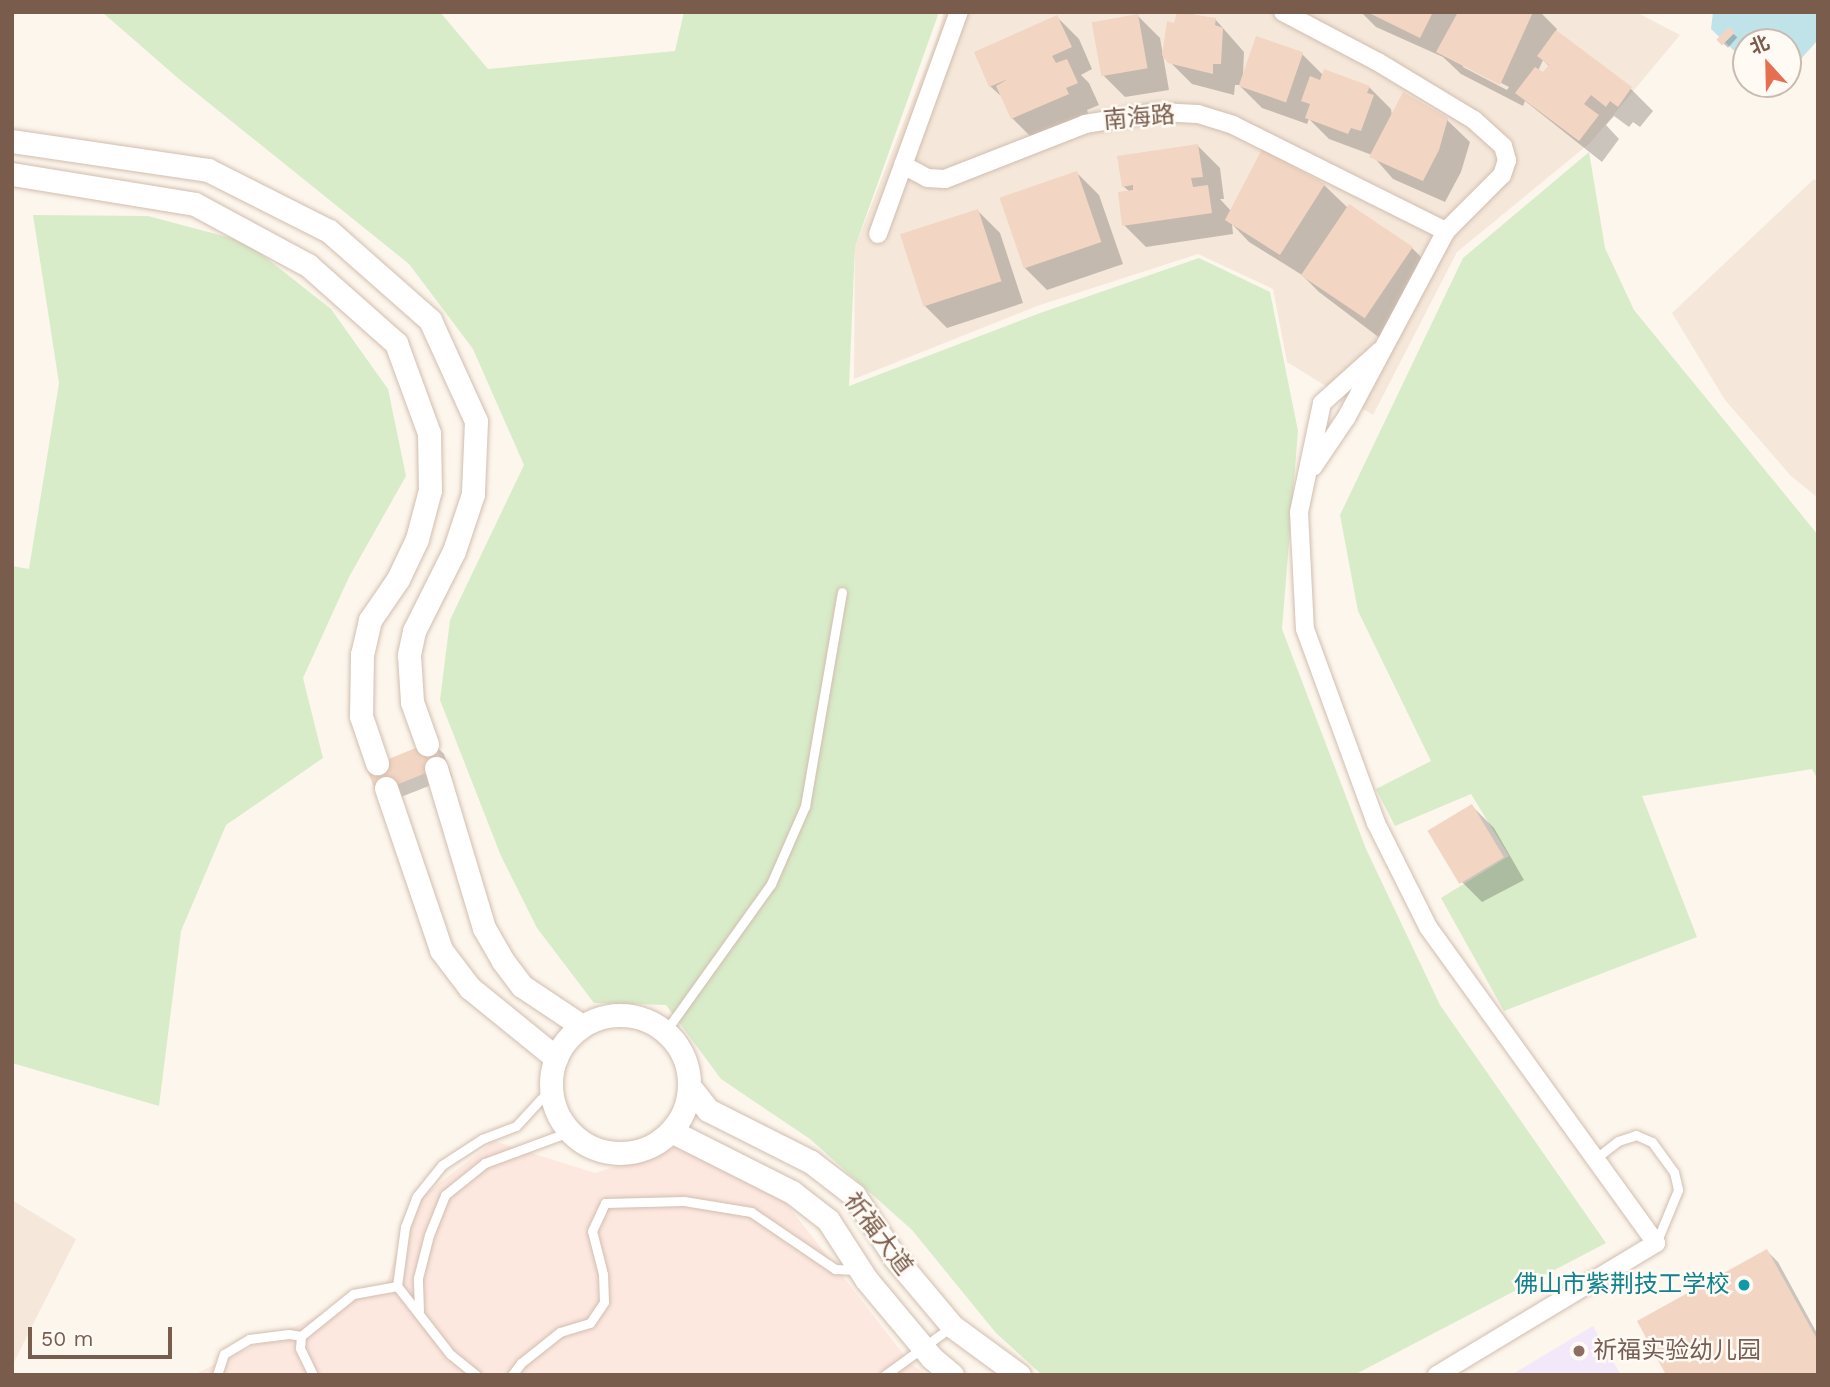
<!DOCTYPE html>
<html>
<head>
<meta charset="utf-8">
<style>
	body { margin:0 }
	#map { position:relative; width:1830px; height:1387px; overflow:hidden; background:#fdf6ec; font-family:"Work Sans","Noto Sans SC",sans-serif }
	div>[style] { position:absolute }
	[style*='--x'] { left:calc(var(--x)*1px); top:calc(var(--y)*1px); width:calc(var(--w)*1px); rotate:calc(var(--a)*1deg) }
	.residential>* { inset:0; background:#f5e8da }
	.commercial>* { inset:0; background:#fde8e0 }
	.education>* { inset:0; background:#f3e8fa }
	.green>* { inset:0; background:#d8ecc9 }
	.water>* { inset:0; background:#bfe3e8 }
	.shadow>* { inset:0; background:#0003; transform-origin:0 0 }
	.building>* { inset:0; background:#f3d5c3; transform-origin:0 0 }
	.roads { filter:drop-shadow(0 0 2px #d1beb0) drop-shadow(0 0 2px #d1beb0) }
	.service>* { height:9px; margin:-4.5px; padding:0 4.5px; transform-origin:4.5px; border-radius:4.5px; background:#fff }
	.minor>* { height:18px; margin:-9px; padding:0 9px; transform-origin:9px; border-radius:9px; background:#fff }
	.tertiary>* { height:23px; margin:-11.5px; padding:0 11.5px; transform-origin:11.5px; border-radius:11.5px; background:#fff }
	.tertiary>.ring { margin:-11.5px; padding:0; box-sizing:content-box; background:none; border:23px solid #fff; border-radius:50% }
	.dots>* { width:19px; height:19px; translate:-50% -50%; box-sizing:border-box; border:4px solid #fffaf3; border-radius:50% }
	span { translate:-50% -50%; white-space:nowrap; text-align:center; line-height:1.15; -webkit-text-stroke:5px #fffaf3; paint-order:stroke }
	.street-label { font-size:24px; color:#7a5c4d }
	.culture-label { font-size:24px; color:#0d838f }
	.right { translate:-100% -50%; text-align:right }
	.education-label { font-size:24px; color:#785e54 }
	.left { translate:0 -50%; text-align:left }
	.frame { position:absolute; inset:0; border:14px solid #7a5c4d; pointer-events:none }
	.north { position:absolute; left:1732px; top:28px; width:70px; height:70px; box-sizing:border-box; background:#fffaf3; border:2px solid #cabbb1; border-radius:50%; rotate:338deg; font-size:19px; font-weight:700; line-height:28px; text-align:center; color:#7a5c4d }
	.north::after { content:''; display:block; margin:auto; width:24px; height:32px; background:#e76f51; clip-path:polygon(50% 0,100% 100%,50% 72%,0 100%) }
	.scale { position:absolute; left:28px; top:1327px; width:144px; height:32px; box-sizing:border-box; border:4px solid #7a5c4d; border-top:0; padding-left:9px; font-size:21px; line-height:24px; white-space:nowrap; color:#7a5c4d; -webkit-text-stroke:5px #fffaf3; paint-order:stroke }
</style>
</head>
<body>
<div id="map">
	<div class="residential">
		<div style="clip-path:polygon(944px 12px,1636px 12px,1680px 35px,1590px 143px,1457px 252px,1373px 415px,1287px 362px,1273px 289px,1198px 254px,1040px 305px,854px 379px,855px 247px,937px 37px)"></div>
		<div style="clip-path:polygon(1814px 179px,1818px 181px,1818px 498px,1791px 476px,1725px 400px,1672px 313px)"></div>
		<div style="clip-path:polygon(12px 1200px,76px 1239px,12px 1366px)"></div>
	</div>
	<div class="commercial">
		<div style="clip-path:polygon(494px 1141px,595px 1173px,692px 1142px,783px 1199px,911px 1364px,927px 1375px,193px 1375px,386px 1283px,415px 1202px)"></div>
	</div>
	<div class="education">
		<div style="clip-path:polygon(1593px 1326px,1621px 1375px,1511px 1375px)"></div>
	</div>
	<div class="green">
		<div style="clip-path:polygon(102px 12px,440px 12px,488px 69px,675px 51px,684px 12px,939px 12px,855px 247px,849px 386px,1040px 313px,1199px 258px,1270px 292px,1298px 431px,1282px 629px,1366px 849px,1440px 1005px,1606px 1243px,1354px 1375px,1042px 1375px,996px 1333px,912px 1230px,810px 1139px,721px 1079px,666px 1005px,594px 1003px,537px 928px,501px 856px,440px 700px,450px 620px,524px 465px,473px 349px,409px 264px,179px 79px)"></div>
		<div style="clip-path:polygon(1589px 152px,1605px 248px,1634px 310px,1818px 535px,1818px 780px,1812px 769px,1642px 796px,1697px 937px,1504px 1011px,1441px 898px,1509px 856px,1471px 794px,1395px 826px,1376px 789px,1431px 761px,1358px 611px,1340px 515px,1463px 258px)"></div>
		<div style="clip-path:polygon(33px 215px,148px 216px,246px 242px,331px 309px,388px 389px,406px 476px,349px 577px,303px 678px,323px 758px,226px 825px,181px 931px,159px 1106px,12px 1063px,12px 566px,29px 569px,59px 383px)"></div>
	</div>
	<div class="water">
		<div style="clip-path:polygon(1713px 12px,1818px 12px,1818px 40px,1788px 73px,1788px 42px,1746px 42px,1746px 62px,1711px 29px)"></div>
	</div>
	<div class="shadow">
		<div style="clip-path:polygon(1179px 12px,1215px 19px,1244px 52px,1243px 75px,1302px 54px,1324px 76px,1369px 87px,1391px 109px,1392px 116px,1447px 120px,1470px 142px,1461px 172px,1445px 202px,1393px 179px,1372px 155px,1329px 139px,1309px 119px,1307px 124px,1262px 108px,1239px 85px,1235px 85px,1234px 95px,1192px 84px,1169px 61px)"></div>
		<div style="clip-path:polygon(evenodd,1361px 12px,1540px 12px,1557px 29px,1556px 32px,1631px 89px,1653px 111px,1640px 127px,1633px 122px,1629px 127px,1614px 116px,1606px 125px,1619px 139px,1602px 162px,1525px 101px,1523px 106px,1461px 74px,1443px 57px,1376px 27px,1361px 12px,1543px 60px,1550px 67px,1543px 75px,1538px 71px,1543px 60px,1361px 12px,1463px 63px,1509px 87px,1507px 90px,1463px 67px,1463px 63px)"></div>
		<div style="clip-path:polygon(1138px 16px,1160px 38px,1169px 90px,1125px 97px,1103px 75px)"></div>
		<div style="clip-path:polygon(1057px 17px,1079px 39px,1092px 69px,1081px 75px,1089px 83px,1099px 105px,1087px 110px,1089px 116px,1034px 140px,1012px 118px,1004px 99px,990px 86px)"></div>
		<div style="left:1729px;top:30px;width:11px;height:14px;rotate:41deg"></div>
		<div style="clip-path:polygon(1198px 146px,1220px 168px,1224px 199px,1220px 199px,1231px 211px,1324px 185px,1348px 208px,1349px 206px,1412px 248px,1434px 270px,1385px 342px,1319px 292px,1302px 275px,1249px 242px,1232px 224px,1233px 234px,1146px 247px,1124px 225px,1130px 192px,1123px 186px)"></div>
		<div style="clip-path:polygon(1077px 173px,1099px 195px,1123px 264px,1047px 290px,1025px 268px)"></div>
		<div style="clip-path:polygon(978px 211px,1000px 233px,1023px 303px,947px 328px,925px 306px)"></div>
		<div style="clip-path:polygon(433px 743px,444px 754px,452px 777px,388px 802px,377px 791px)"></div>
		<div style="clip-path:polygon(1472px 806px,1494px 828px,1524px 880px,1482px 902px,1460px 880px)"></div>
		<div style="clip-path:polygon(1767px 1251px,1778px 1262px,1818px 1335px,1818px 1375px)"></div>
	</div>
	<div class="building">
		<div style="clip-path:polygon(1177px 12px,1216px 18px,1215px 25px,1223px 28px,1221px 64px,1213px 64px,1213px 74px,1168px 63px,1162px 55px,1167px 21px,1174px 23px)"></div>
		<div style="clip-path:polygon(1367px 12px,1433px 12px,1420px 38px)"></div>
		<div style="clip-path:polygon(1458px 12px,1533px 12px,1500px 85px,1436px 52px)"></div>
		<div style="left:1138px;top:14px;width:55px;height:47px;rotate:80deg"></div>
		<div style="clip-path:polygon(1057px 15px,1072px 47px,1052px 56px,1056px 63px,1067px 59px,1078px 83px,1066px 88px,1069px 94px,1011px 119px,996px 86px,1008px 79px,989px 87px,974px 52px)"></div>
		<div style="left:1729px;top:27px;width:8px;height:18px;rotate:45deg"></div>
		<div style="clip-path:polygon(1556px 30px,1632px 87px,1618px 107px,1610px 101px,1606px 107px,1591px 95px,1584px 104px,1599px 115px,1579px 141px,1515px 93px,1535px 67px,1543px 72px,1549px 65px,1537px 56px)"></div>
		<div style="left:1256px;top:36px;width:50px;height:53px;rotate:19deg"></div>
		<div style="clip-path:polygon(1324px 69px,1370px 86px,1367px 93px,1374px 95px,1361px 131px,1351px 128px,1348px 134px,1305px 118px,1310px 104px,1301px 101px,1310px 76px,1320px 80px)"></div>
		<div style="clip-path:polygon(1403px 92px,1448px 118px,1439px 150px,1423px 181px,1369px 157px)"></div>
		<div style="clip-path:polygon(1198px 144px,1203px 177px,1191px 178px,1193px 187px,1208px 185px,1212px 213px,1122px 226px,1118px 192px,1133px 190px,1133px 185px,1122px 187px,1117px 156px)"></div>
		<div style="clip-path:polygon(1262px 149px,1325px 184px,1280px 255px,1225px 220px)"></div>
		<div style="left:1077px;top:171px;width:75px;height:82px;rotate:71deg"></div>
		<div style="left:1349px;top:204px;width:77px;height:86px;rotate:34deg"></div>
		<div style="left:978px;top:209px;width:76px;height:82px;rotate:72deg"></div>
		<div style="left:433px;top:741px;width:27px;height:72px;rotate:68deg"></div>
		<div style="left:1472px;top:804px;width:62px;height:52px;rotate:59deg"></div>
		<div style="clip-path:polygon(1767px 1249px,1818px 1341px,1818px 1375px,1666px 1375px,1637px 1321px)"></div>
	</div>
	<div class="roads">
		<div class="service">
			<div style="--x:665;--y:1032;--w:182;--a:-54.4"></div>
			<div style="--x:771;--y:884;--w:85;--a:-66.4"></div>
			<div style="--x:805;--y:806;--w:217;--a:-80.2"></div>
			<div style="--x:1595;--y:1159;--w:29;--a:-38"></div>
			<div style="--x:1618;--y:1141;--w:19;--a:-18"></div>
			<div style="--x:1636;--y:1135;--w:17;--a:24"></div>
			<div style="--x:1652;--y:1142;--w:37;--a:54"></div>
			<div style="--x:1674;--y:1172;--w:18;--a:77"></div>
			<div style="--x:1678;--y:1190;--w:57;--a:112.5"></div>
			<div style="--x:419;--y:1311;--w:33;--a:-92"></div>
			<div style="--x:418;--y:1278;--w:44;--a:-75.7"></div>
			<div style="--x:429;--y:1235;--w:43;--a:-68.2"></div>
			<div style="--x:445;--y:1195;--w:51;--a:-38.7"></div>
			<div style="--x:485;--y:1163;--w:90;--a:-20.3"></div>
			<div style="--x:217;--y:1375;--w:22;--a:-72"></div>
			<div style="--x:224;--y:1354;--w:29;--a:-31"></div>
			<div style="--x:249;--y:1339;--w:40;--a:-7.1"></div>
			<div style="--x:289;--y:1334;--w:12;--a:9"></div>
			<div style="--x:313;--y:1375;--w:30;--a:-116"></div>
			<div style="--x:300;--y:1348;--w:12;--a:-85"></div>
			<div style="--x:301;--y:1336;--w:67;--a:-38.9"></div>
			<div style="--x:353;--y:1294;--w:45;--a:-10.3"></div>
			<div style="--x:476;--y:1375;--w:33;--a:-141"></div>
			<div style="--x:450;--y:1354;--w:86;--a:-127.9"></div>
			<div style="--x:397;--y:1286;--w:60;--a:-82.3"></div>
			<div style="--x:405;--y:1227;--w:33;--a:-69"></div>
			<div style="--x:417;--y:1196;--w:40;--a:-51"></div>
			<div style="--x:442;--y:1165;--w:48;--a:-33"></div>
			<div style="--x:482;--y:1139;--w:36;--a:-21"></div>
			<div style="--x:516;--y:1126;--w:50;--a:-47.4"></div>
			<div style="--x:512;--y:1375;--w:15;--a:-53"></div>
			<div style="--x:521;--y:1363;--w:50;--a:-38.5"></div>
			<div style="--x:560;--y:1332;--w:31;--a:-17"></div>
			<div style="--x:590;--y:1323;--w:25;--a:-56"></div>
			<div style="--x:604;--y:1302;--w:28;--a:-92"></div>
			<div style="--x:603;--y:1274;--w:44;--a:-104.3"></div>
			<div style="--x:592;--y:1231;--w:31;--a:-65"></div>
			<div style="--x:605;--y:1203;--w:79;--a:-1.5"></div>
			<div style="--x:684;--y:1201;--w:68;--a:9.3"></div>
			<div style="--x:751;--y:1212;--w:102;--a:34.2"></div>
			<div style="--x:835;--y:1269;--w:21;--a:3"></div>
			<div style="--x:885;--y:1375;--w:82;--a:-36"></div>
		</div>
		<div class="minor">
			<div style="--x:1283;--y:12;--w:107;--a:27.8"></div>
			<div style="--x:1378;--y:62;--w:112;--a:31.1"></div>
			<div style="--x:1474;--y:120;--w:39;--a:42"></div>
			<div style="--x:1503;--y:146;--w:15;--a:74"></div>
			<div style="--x:1507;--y:160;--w:16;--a:108"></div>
			<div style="--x:1502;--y:175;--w:79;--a:135"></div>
			<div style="--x:1446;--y:231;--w:212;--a:118.1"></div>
			<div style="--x:1346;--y:418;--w:59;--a:124"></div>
			<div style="--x:903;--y:165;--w:27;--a:28"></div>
			<div style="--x:927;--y:178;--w:18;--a:3"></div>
			<div style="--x:945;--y:179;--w:150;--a:-21.4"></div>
			<div style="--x:1085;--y:124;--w:75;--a:-9.2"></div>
			<div style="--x:1159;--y:112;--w:39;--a:3"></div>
			<div style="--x:1198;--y:114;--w:37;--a:17"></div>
			<div style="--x:1233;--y:125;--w:238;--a:26.5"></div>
			<div style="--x:878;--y:234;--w:236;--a:-70"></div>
			<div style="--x:1380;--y:351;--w:78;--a:138.1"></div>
			<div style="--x:1322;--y:403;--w:111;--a:101.9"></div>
			<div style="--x:1299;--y:512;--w:117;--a:87.1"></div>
			<div style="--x:1305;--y:629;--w:207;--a:69.9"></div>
			<div style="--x:1376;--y:823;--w:116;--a:63.4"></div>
			<div style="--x:1428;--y:927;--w:390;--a:54.2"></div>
			<div style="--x:1656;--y:1243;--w:256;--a:148.9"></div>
		</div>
		<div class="tertiary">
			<div style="--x:12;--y:141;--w:198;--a:8.4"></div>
			<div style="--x:208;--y:170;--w:136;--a:26.8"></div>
			<div style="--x:329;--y:231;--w:135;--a:41.4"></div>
			<div style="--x:430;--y:320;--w:111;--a:65.5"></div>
			<div style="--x:476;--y:421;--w:73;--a:92.4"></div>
			<div style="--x:473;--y:494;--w:60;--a:108.4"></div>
			<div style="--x:454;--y:551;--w:89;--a:116.6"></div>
			<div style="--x:414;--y:631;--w:25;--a:102"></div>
			<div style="--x:409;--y:655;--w:47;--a:86.3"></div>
			<div style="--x:412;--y:702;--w:45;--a:70.3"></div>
			<div style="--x:12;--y:174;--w:185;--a:9.3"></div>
			<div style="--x:195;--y:204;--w:128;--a:28.4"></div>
			<div style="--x:308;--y:265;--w:118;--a:41.6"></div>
			<div style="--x:396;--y:343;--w:96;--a:69.9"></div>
			<div style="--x:429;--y:433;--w:57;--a:89"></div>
			<div style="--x:430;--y:490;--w:51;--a:104.9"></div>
			<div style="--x:417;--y:539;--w:44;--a:115.4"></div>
			<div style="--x:398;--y:579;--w:50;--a:124.3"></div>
			<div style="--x:370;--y:620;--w:35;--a:103"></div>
			<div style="--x:362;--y:654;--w:62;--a:90.9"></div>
			<div style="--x:361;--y:716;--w:50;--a:71.2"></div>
			<div style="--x:436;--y:768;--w:167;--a:73.3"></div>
			<div style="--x:484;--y:928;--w:38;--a:60"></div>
			<div style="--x:503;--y:961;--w:31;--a:53"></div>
			<div style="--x:522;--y:986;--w:72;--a:33.7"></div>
			<div style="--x:386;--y:788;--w:171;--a:71.2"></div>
			<div style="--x:441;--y:950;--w:48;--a:52.7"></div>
			<div style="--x:470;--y:988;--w:111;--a:39.1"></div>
			<div class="ring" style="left:551px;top:1015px;width:115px;height:115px"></div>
			<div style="--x:690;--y:1087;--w:29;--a:52"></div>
			<div style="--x:708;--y:1110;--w:115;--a:26.8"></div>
			<div style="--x:811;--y:1162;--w:54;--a:37.5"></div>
			<div style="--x:854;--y:1195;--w:75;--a:56.9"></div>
			<div style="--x:895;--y:1258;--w:89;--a:50"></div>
			<div style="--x:952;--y:1326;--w:83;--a:36.2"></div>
			<div style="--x:671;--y:1131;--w:136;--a:26.8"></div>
			<div style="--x:792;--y:1192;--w:46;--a:37.9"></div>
			<div style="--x:828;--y:1220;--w:70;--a:57.2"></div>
			<div style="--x:866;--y:1279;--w:103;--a:50.1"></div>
			<div style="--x:932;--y:1358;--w:26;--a:40"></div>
		</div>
	</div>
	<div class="dots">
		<div style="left:1744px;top:1285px;background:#0f9aa8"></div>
		<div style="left:1579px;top:1351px;background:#8d6e63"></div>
	</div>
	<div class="street-label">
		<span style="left:1139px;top:118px;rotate:-5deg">南海路</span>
		<span style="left:878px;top:1234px;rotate:53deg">祈福大道</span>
	</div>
	<div class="culture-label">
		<span class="right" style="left:1730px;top:1285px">佛山市紫荆技工学校</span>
	</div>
	<div class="education-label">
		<span class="left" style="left:1593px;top:1351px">祈福实验幼儿园</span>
	</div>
	<div class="frame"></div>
	<div class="north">北</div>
	<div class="scale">50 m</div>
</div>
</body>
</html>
